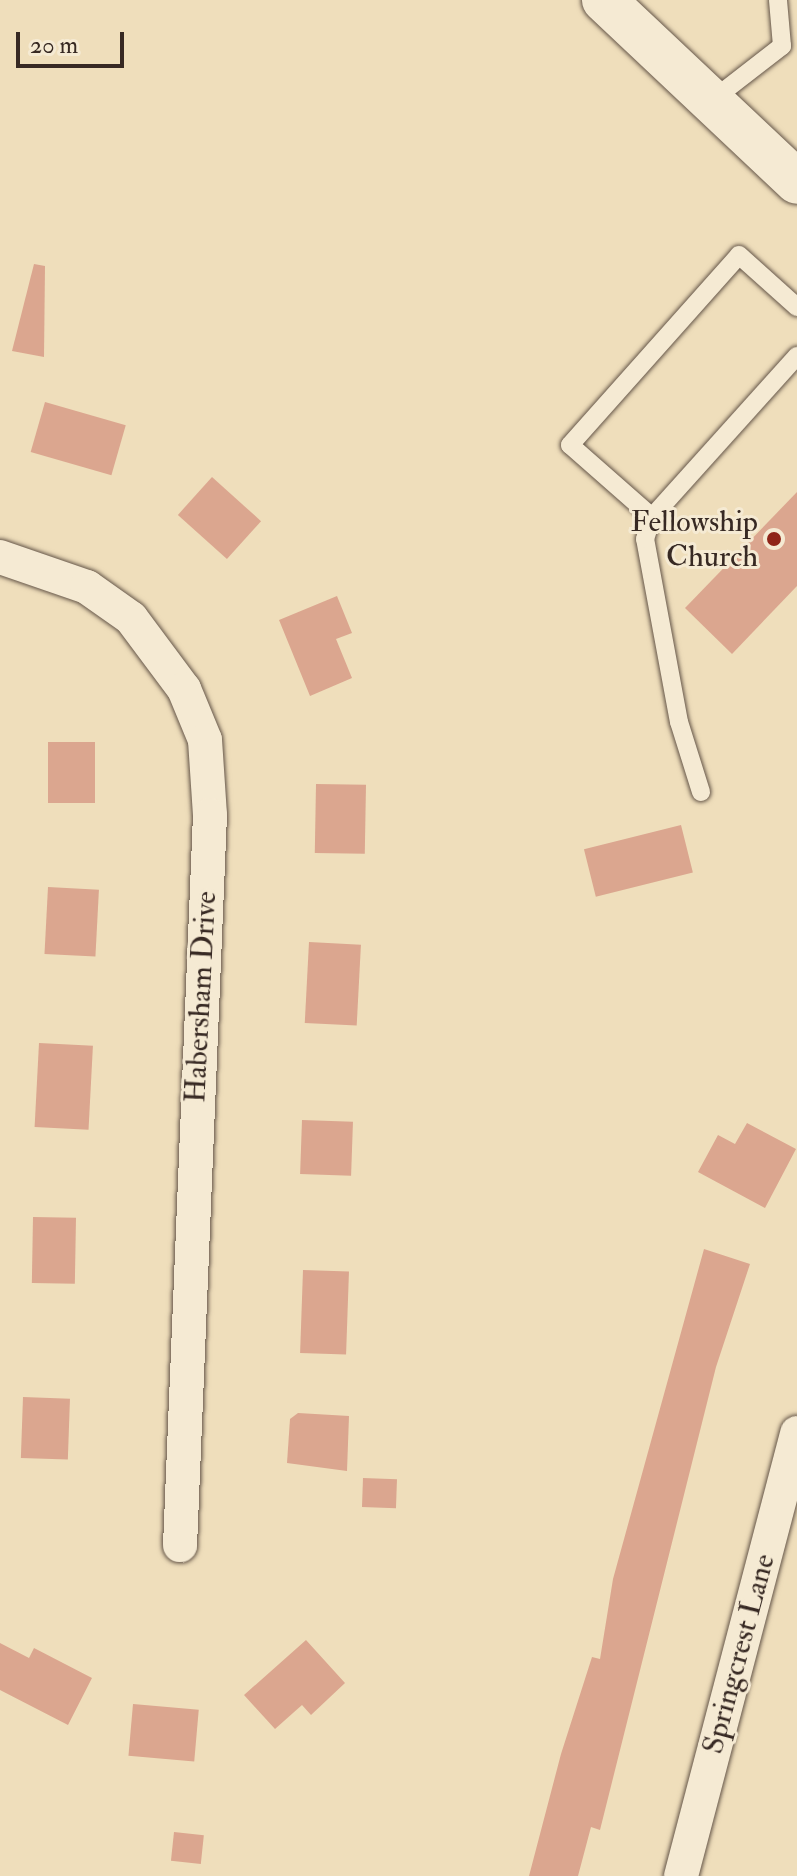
<!DOCTYPE html>
<html>
<head>
<meta charset="utf-8">
<style>
	body { margin:0 }
	#map { position:relative; width:797px; height:1876px; overflow:hidden; background:#efdebb; font-family:"IM FELL Double Pica",serif }
	div>[style] { position:absolute }
	[style*='--x'] { left:calc(var(--x)*1px); top:calc(var(--y)*1px); width:calc(var(--w)*1px); rotate:calc(var(--a)*1deg) }
	.building>* { inset:0; background:#dba68f; transform-origin:0 0 }
	.roads { filter:drop-shadow(0 0 2px #655649) drop-shadow(0 0 2px #655649) }
	.service>* { height:18px; margin:-9px; padding:0 9px; transform-origin:9px; border-radius:9px; background:#f5ead3 }
	.minor>* { height:34px; margin:-17px; padding:0 17px; transform-origin:17px; border-radius:17px; background:#f5ead3 }
	.secondary>* { height:44px; margin:-22px; padding:0 22px; transform-origin:22px; border-radius:22px; background:#f5ead3 }
	.dots>* { width:22px; height:22px; translate:-50% -50%; box-sizing:border-box; border:4px solid #f5ead3; border-radius:50% }
	span { translate:-50% -50%; white-space:nowrap; text-align:center; line-height:1.15; -webkit-text-stroke:6px #f5ead3; paint-order:stroke }
	.poi-label { font-size:30px; color:#372923 }
	.right { translate:-100% -50%; text-align:right }
	.street-label { font-size:30px; color:#372923 }
	.scale { position:absolute; left:16px; top:32px; width:108px; height:36px; box-sizing:border-box; border:4px solid #372923; border-top:0; padding-left:10px; font-size:24px; line-height:28px; white-space:nowrap; color:#372923; -webkit-text-stroke:6px #f5ead3; paint-order:stroke }
</style>
</head>
<body>
<div id="map">
	<div class="building">
		<div style="clip-path:polygon(34px 264px,45px 266px,44px 357px,12px 351px)"></div>
		<div style="left:45px;top:402px;width:84px;height:52px;rotate:16deg"></div>
		<div style="left:212px;top:477px;width:66px;height:51px;rotate:42deg"></div>
		<div style="clip-path:polygon(797px 492px,797px 586px,732px 654px,685px 608px)"></div>
		<div style="clip-path:polygon(337px 596px,352px 633px,336px 639px,352px 678px,310px 696px,279px 620px)"></div>
		<div style="left:48px;top:742px;width:47px;height:61px"></div>
		<div style="left:316px;top:784px;width:50px;height:69px;rotate:1deg"></div>
		<div style="left:681px;top:825px;width:49px;height:100px;rotate:76deg"></div>
		<div style="left:48px;top:887px;width:51px;height:67px;rotate:3deg"></div>
		<div style="left:309px;top:942px;width:52px;height:81px;rotate:3deg"></div>
		<div style="left:39px;top:1043px;width:54px;height:84px;rotate:3deg"></div>
		<div style="left:302px;top:1120px;width:51px;height:54px;rotate:2deg"></div>
		<div style="clip-path:polygon(747px 1123px,796px 1149px,765px 1208px,698px 1172px,718px 1135px,735px 1144px)"></div>
		<div style="left:33px;top:1217px;width:43px;height:66px;rotate:1deg"></div>
		<div style="clip-path:polygon(704px 1249px,750px 1264px,716px 1367px,600px 1830px,591px 1827px,578px 1876px,529px 1876px,561px 1754px,592px 1657px,600px 1659px,613px 1579px)"></div>
		<div style="left:303px;top:1270px;width:46px;height:83px;rotate:2deg"></div>
		<div style="left:23px;top:1397px;width:47px;height:61px;rotate:2deg"></div>
		<div style="clip-path:polygon(298px 1413px,349px 1416px,347px 1471px,287px 1463px,290px 1419px)"></div>
		<div style="left:363px;top:1478px;width:34px;height:29px;rotate:2deg"></div>
		<div style="clip-path:polygon(306px 1640px,345px 1683px,311px 1715px,302px 1705px,275px 1729px,244px 1695px)"></div>
		<div style="clip-path:polygon(0 1643px,29px 1658px,34px 1648px,92px 1678px,68px 1725px,0 1690px)"></div>
		<div style="left:133px;top:1704px;width:66px;height:52px;rotate:5deg"></div>
		<div style="left:174px;top:1832px;width:30px;height:29px;rotate:6deg"></div>
	</div>
	<div class="roads">
		<div class="service">
			<div style="--x:711;--y:101;--w:90;--a:-37.8"></div>
			<div style="--x:782;--y:46;--w:46;--a:-95"></div>
			<div style="--x:652;--y:517;--w:109;--a:-138.7"></div>
			<div style="--x:570;--y:445;--w:254;--a:-48.3"></div>
			<div style="--x:739;--y:255;--w:78;--a:41.9"></div>
			<div style="--x:701;--y:792;--w:73;--a:-107.4"></div>
			<div style="--x:679;--y:722;--w:186;--a:-100.5"></div>
			<div style="--x:645;--y:539;--w:23;--a:-72"></div>
			<div style="--x:652;--y:517;--w:217;--a:-48"></div>
		</div>
		<div class="minor">
			<div style="--x:0;--y:557;--w:92;--a:19"></div>
			<div style="--x:87;--y:587;--w:54;--a:35.2"></div>
			<div style="--x:131;--y:618;--w:89;--a:53.3"></div>
			<div style="--x:184;--y:689;--w:55;--a:67.6"></div>
			<div style="--x:205;--y:740;--w:75;--a:86.2"></div>
			<div style="--x:210;--y:815;--w:731;--a:92.35"></div>
			<div style="--x:681;--y:1876;--w:458;--a:-75.3"></div>
		</div>
		<div class="secondary">
			<div style="--x:604;--y:0;--w:265;--a:43.3"></div>
		</div>
	</div>
	<div class="dots">
		<div style="left:774px;top:539px;background:#8f2418"></div>
	</div>
	<div class="poi-label">
		<span class="right" style="left:758px;top:539px">Fellowship<br>Church</span>
	</div>
	<div class="street-label">
		<span style="left:201px;top:997px;rotate:-87deg">Habersham Drive</span>
		<span style="left:739px;top:1654px;rotate:-75deg">Springcrest Lane</span>
	</div>
	<div class="scale">20 m</div>
</div>
</body>
</html>
